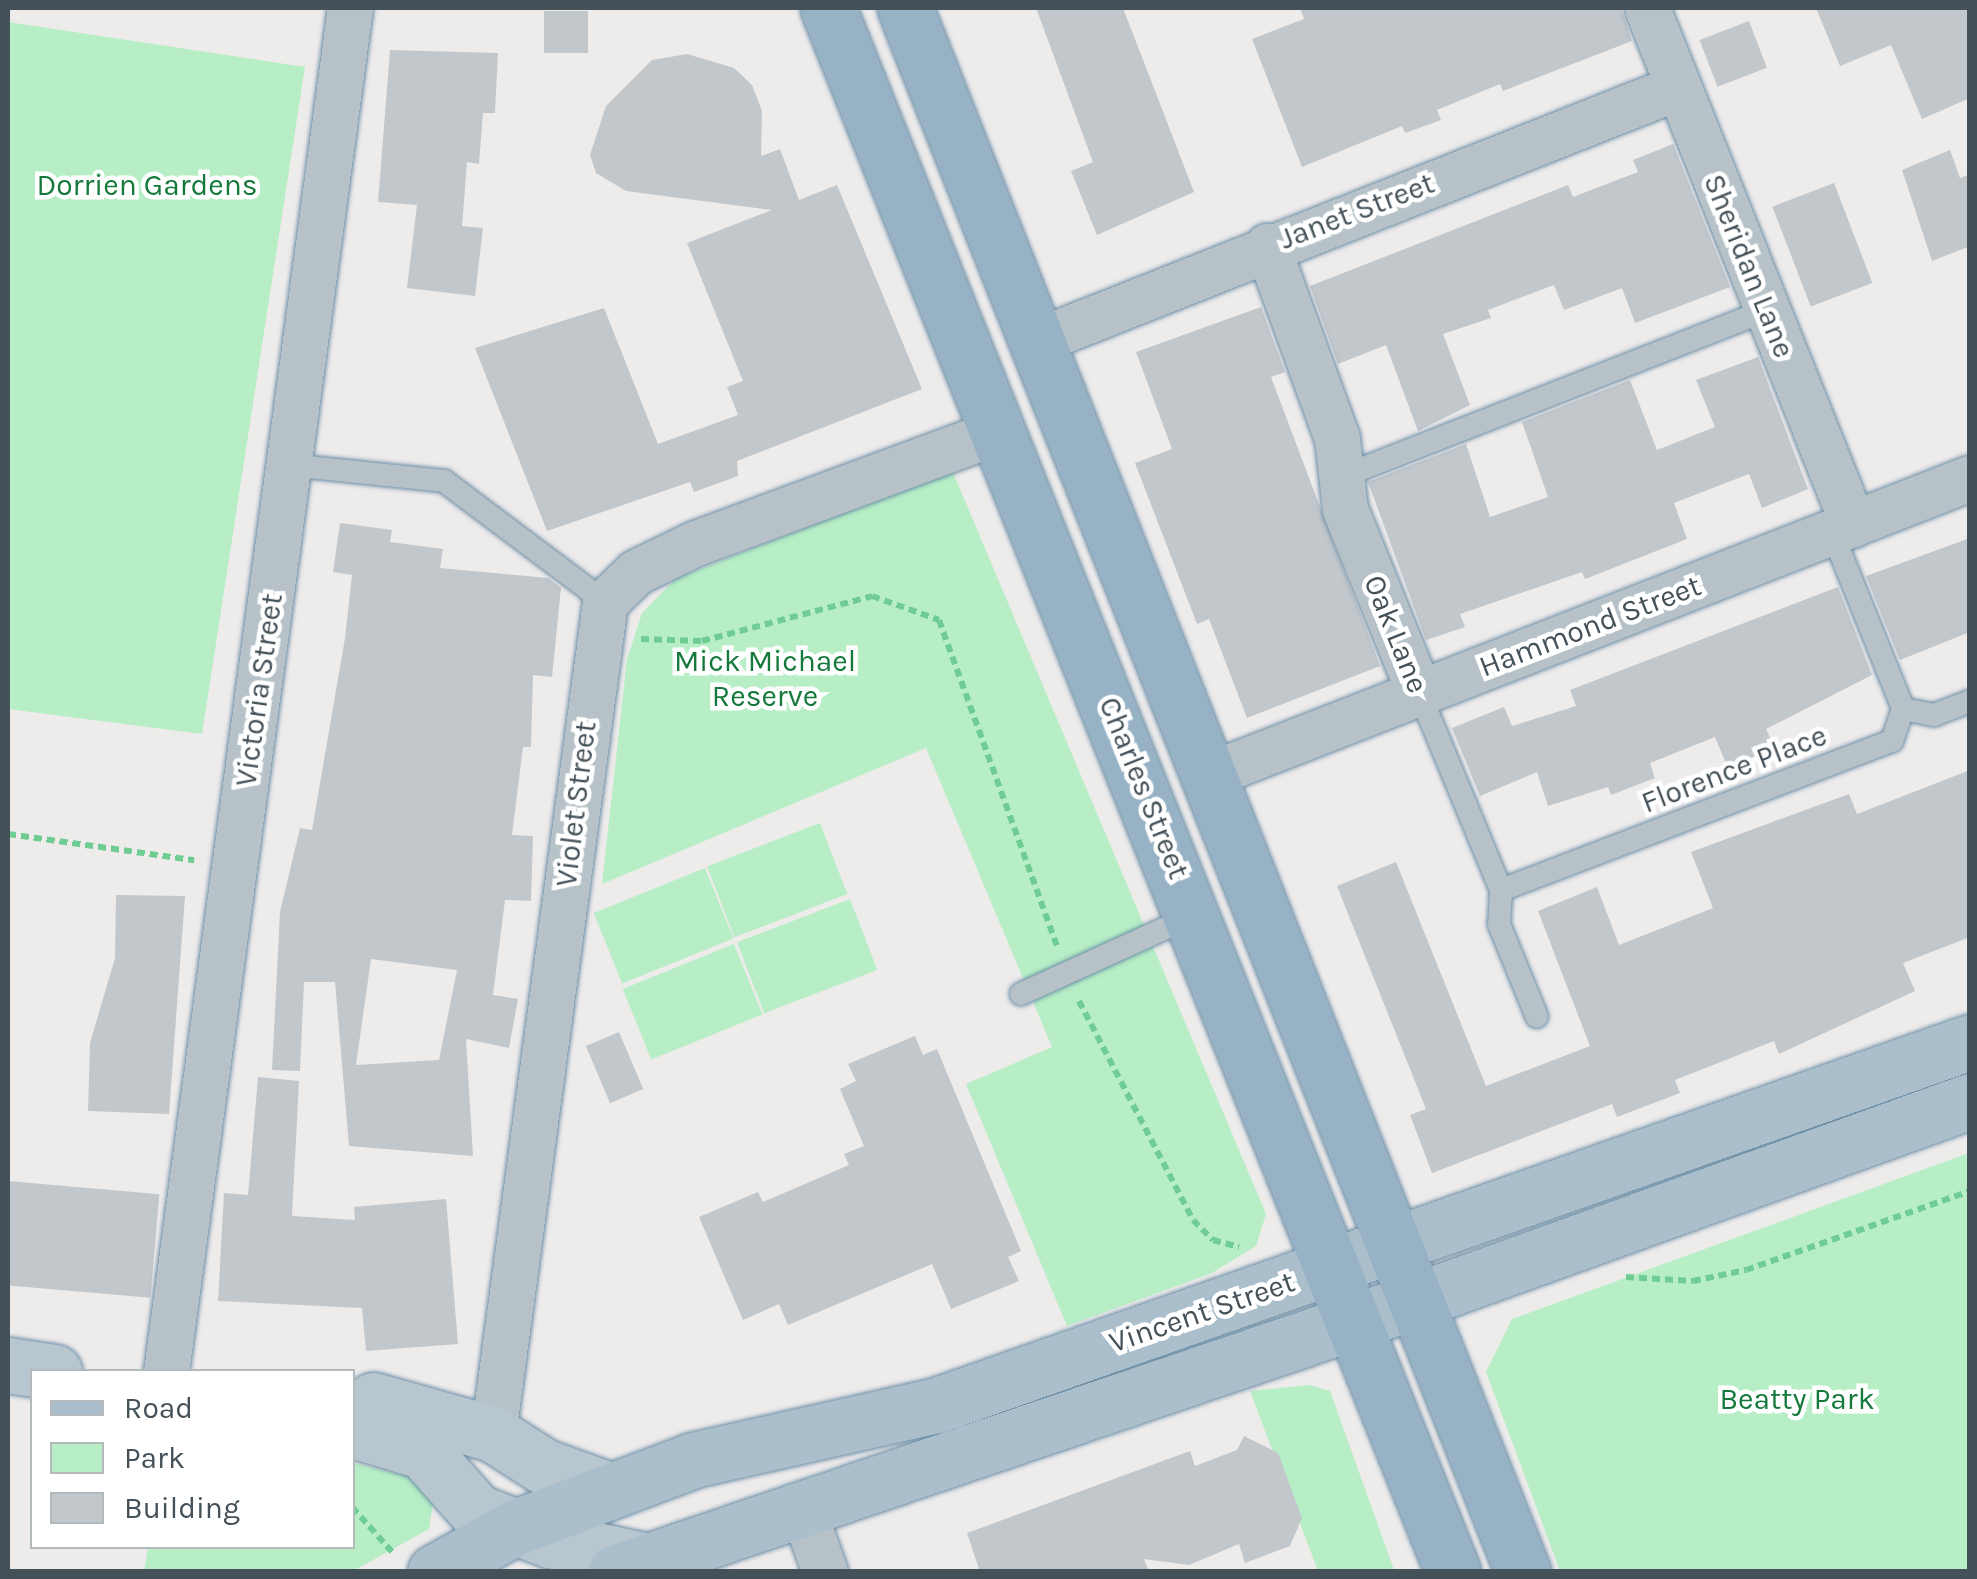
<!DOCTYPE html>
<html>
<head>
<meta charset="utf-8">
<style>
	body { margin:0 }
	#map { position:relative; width:1977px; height:1579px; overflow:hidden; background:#eeebeb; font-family:Karla,sans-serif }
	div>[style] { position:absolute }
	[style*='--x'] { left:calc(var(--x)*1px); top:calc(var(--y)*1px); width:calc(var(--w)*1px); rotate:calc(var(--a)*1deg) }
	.green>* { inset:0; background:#b7eec6; transform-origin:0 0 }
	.building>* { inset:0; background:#c2c7cb; transform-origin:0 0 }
	.path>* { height:6px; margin-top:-3px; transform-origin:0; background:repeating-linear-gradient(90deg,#6fcc93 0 8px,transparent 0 13px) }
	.roads { filter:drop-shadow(0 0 2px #6d8fa7) drop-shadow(0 0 2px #6d8fa7) }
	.service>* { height:22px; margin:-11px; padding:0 11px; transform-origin:11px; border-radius:11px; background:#b6c2c8 }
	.minor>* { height:45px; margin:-22.5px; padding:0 22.5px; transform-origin:22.5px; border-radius:22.5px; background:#b6c2c8 }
	.secondary>* { height:55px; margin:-27.5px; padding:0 27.5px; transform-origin:27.5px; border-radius:27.5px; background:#b8c6d0 }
	.primary>* { height:55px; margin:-27.5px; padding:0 27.5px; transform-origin:27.5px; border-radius:27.5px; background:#aabfcb }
	.trunk>* { height:55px; margin:-27.5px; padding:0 27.5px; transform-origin:27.5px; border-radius:27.5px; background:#96b2c4 }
	span { translate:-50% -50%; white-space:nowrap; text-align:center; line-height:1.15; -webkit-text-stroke:9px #fff; paint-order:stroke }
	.park-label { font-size:30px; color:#15793b }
	.street-label { font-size:30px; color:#445158 }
	.frame { position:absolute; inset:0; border:10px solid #445158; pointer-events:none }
	.legend { position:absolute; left:30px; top:1369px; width:325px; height:180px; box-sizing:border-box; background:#fff; border:2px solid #b4b9bc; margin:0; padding:12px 18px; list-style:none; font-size:30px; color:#445158 }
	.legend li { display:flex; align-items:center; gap:20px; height:50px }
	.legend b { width:50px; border:2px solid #b4b9bc }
</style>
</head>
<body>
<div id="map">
	<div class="green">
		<div style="clip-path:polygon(8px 22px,305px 67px,202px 734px,8px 709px)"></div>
		<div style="clip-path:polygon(952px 470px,1266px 1214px,1256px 1246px,1212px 1273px,1067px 1326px,966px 1084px,1052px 1047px,926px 748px,602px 884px,627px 659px,642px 613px,675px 579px)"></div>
		<div style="left:820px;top:823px;width:76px;height:121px;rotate:69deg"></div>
		<div style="left:705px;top:868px;width:76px;height:120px;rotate:68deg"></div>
		<div style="left:850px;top:899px;width:76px;height:121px;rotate:69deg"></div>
		<div style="left:734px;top:944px;width:76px;height:120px;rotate:68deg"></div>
		<div style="clip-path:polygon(1969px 1153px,1969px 1571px,1560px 1571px,1486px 1372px,1512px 1319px)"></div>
		<div style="clip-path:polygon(1310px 1385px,1330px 1391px,1394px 1570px,1318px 1571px,1250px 1391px)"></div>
		<div style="clip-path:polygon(353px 1463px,423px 1480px,434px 1497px,429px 1529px,353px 1571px,144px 1572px,148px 1547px,352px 1546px)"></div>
	</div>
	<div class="building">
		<div style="clip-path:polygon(1036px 8px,1123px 8px,1194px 192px,1097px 235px,1071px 171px,1093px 162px)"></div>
		<div style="clip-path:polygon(1300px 8px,1621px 8px,1632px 41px,1503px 91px,1500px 84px,1437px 110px,1441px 120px,1405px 133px,1402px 126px,1302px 167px,1252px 39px,1304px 19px)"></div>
		<div style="clip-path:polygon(1816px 8px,1970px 8px,1970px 98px,1922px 119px,1891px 45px,1840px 66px)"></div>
		<div style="left:544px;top:11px;width:44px;height:42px"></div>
		<div style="left:1749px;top:21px;width:50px;height:53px;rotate:69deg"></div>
		<div style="clip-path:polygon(390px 50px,498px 53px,495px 113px,483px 113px,479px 164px,467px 162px,462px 226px,483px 228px,475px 296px,407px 288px,417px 205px,378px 202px)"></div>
		<div style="clip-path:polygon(687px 54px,734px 68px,752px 85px,762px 111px,761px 156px,780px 149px,799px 200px,837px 185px,922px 389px,737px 461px,738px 476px,694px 492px,690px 482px,547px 531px,475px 348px,604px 308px,658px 444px,738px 415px,727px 387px,743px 381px,687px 243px,772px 210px,626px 191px,596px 173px,590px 155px,606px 106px,652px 60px)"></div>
		<div style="clip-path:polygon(1673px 144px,1730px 287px,1635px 323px,1622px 288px,1564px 310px,1554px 285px,1488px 310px,1491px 318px,1443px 334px,1470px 405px,1418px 431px,1386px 345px,1338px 364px,1310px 286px,1568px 185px,1573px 197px,1638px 172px,1633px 160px)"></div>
		<div style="clip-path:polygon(1950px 150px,1960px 178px,1970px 174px,1970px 246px,1932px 261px,1902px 170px)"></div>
		<div style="left:1834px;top:183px;width:107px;height:66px;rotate:69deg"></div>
		<div style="clip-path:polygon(1261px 307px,1285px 372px,1271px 377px,1380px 666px,1247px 718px,1209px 619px,1197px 624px,1135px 463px,1172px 449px,1136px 352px)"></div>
		<div style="clip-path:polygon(1758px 357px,1808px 489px,1762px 508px,1749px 474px,1674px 503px,1687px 539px,1585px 579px,1582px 572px,1460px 614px,1465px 627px,1426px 640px,1368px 482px,1466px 444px,1490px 517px,1548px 497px,1522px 422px,1630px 380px,1657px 450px,1715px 427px,1696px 380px)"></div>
		<div style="clip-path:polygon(evenodd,340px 523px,392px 530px,390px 542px,443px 549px,440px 568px,548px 578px,561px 588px,552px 677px,533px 675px,531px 747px,523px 747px,512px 835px,533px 836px,531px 901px,505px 900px,493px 995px,518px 999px,509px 1048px,466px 1039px,473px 1156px,349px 1146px,335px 982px,304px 982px,300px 1071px,272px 1070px,280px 912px,300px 828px,312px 830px,345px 638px,352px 575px,333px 572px,340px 523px,371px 959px,457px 970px,439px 1060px,356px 1065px,371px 959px)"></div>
		<div style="clip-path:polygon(1970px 538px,1970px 632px,1900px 660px,1866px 576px)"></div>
		<div style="clip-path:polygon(1838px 587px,1872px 675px,1766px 729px,1775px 749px,1728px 768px,1715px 737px,1650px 763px,1655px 778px,1611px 795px,1608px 787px,1548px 806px,1537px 772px,1480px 796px,1452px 728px,1504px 707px,1512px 726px,1576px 706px,1570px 690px)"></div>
		<div style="clip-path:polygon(1970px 770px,1970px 937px,1903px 963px,1915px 991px,1779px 1054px,1774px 1041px,1675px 1080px,1680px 1093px,1617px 1117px,1612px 1104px,1432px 1173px,1410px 1115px,1426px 1109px,1337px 886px,1396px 862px,1486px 1086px,1590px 1046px,1538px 911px,1597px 887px,1619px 945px,1713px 908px,1691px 852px,1849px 794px,1857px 814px)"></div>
		<div style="clip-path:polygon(116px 895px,185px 896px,169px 1114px,88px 1111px,90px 1043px,115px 958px)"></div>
		<div style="left:619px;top:1032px;width:62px;height:36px;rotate:67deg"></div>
		<div style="clip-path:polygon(915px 1036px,923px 1055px,937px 1049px,1021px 1251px,1008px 1257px,1019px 1281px,951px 1309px,932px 1264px,788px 1325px,779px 1304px,743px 1320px,699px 1217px,758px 1192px,763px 1202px,849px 1165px,844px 1154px,864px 1146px,840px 1089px,856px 1081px,848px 1064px)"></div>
		<div style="clip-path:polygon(258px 1077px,299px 1081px,292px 1216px,355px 1220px,354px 1207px,446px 1199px,458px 1344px,366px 1351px,362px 1308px,218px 1301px,224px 1193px,248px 1195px)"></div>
		<div style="left:8px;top:1181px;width:152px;height:104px;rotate:5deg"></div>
		<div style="clip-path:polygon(1244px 1436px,1278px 1453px,1302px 1518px,1290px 1546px,1245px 1563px,1239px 1544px,1189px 1565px,1144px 1559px,1149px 1572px,980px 1572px,967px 1533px,1190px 1451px,1195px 1466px,1237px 1450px)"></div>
	</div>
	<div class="path">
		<div style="--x:641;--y:639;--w:61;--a:1.9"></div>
		<div style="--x:702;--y:641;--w:176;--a:-14.8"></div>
		<div style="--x:872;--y:596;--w:71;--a:19.7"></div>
		<div style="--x:939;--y:620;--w:349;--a:70.1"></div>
		<div style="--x:8;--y:834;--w:188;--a:8"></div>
		<div style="--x:1079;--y:1001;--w:247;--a:62.5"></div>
		<div style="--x:1193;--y:1220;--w:28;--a:45"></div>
		<div style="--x:1213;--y:1240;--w:27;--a:15"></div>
		<div style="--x:1626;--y:1277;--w:67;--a:3.4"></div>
		<div style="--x:1693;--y:1281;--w:54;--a:-11.7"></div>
		<div style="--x:1746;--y:1270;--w:238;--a:-19.4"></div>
		<div style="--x:352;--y:1507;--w:63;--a:48.2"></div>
	</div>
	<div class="roads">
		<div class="service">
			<div style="--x:289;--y:465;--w:156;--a:5.9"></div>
			<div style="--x:444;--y:481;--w:201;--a:36.9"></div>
			<div style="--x:1346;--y:475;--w:451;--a:-21.4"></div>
			<div style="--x:1832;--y:532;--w:191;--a:68.1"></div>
			<div style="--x:1419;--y:692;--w:214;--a:67.5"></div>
			<div style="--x:1501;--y:890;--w:34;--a:93"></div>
			<div style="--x:1499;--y:924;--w:100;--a:67.8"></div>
			<div style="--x:1903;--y:709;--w:32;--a:11"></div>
			<div style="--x:1934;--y:715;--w:39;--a:-21"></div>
			<div style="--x:1501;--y:890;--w:418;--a:-20.9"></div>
			<div style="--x:1892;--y:741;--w:34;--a:-71"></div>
			<div style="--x:1021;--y:994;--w:188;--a:-24.5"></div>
		</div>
		<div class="minor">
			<div style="--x:1647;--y:8;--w:556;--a:68.24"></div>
			<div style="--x:1267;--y:246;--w:204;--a:70"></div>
			<div style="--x:1337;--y:438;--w:71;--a:83.6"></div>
			<div style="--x:1345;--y:509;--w:197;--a:68"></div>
			<div style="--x:1039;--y:340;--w:687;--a:-21.6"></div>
			<div style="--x:1211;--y:774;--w:815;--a:-21.31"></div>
			<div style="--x:166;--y:1372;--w:1376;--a:-82.32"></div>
			<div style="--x:493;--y:1434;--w:840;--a:-82.33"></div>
			<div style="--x:605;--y:602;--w:43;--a:-44.1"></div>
			<div style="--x:636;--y:572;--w:67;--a:-25.8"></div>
			<div style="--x:696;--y:543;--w:323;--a:-20.3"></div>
			<div style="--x:802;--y:1508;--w:68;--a:70.2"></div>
		</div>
		<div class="secondary">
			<div style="--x:8;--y:1365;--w:47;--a:8.7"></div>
			<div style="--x:373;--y:1400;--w:125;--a:15.8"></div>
			<div style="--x:493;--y:1434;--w:59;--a:32.6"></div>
			<div style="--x:543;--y:1466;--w:73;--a:19.9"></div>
			<div style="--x:352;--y:1430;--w:74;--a:16.5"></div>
			<div style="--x:423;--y:1451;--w:81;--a:48.5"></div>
			<div style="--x:477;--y:1512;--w:78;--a:21"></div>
			<div style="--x:550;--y:1540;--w:99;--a:12.2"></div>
		</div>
		<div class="primary">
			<div style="--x:435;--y:1572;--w:93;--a:-29.1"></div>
			<div style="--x:516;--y:1527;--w:189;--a:-20.7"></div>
			<div style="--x:693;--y:1460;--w:250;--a:-12.7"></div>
			<div style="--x:937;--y:1405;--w:1095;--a:-19.36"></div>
			<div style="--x:616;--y:1572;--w:847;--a:-18.73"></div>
			<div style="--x:1418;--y:1300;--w:587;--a:-19.82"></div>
		</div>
		<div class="trunk">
			<div style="--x:828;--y:8;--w:1684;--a:68.22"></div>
			<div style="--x:905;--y:8;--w:1682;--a:68.44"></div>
		</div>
	</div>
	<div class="park-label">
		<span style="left:147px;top:185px">Dorrien Gardens</span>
		<span style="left:765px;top:678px">Mick Michael<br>Reserve</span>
		<span style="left:1797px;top:1399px">Beatty Park</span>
	</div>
	<div class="street-label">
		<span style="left:1357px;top:211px;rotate:-21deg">Janet Street</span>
		<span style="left:1749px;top:266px;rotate:68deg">Sheridan Lane</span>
		<span style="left:1590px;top:626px;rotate:-21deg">Hammond Street</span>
		<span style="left:1396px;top:634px;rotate:68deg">Oak Lane</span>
		<span style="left:259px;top:690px;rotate:-82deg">Victoria Street</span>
		<span style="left:1734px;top:769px;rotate:-21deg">Florence Place</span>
		<span style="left:1144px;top:788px;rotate:68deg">Charles Street</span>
		<span style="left:576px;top:804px;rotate:-83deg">Violet Street</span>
		<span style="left:1202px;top:1312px;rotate:-19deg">Vincent Street</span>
	</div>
	<div class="frame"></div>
	<ul class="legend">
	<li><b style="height:12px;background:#aabfcb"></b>Road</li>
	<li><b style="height:28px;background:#b7eec6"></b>Park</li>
	<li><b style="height:28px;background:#c2c7cb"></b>Building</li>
	</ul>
</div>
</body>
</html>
